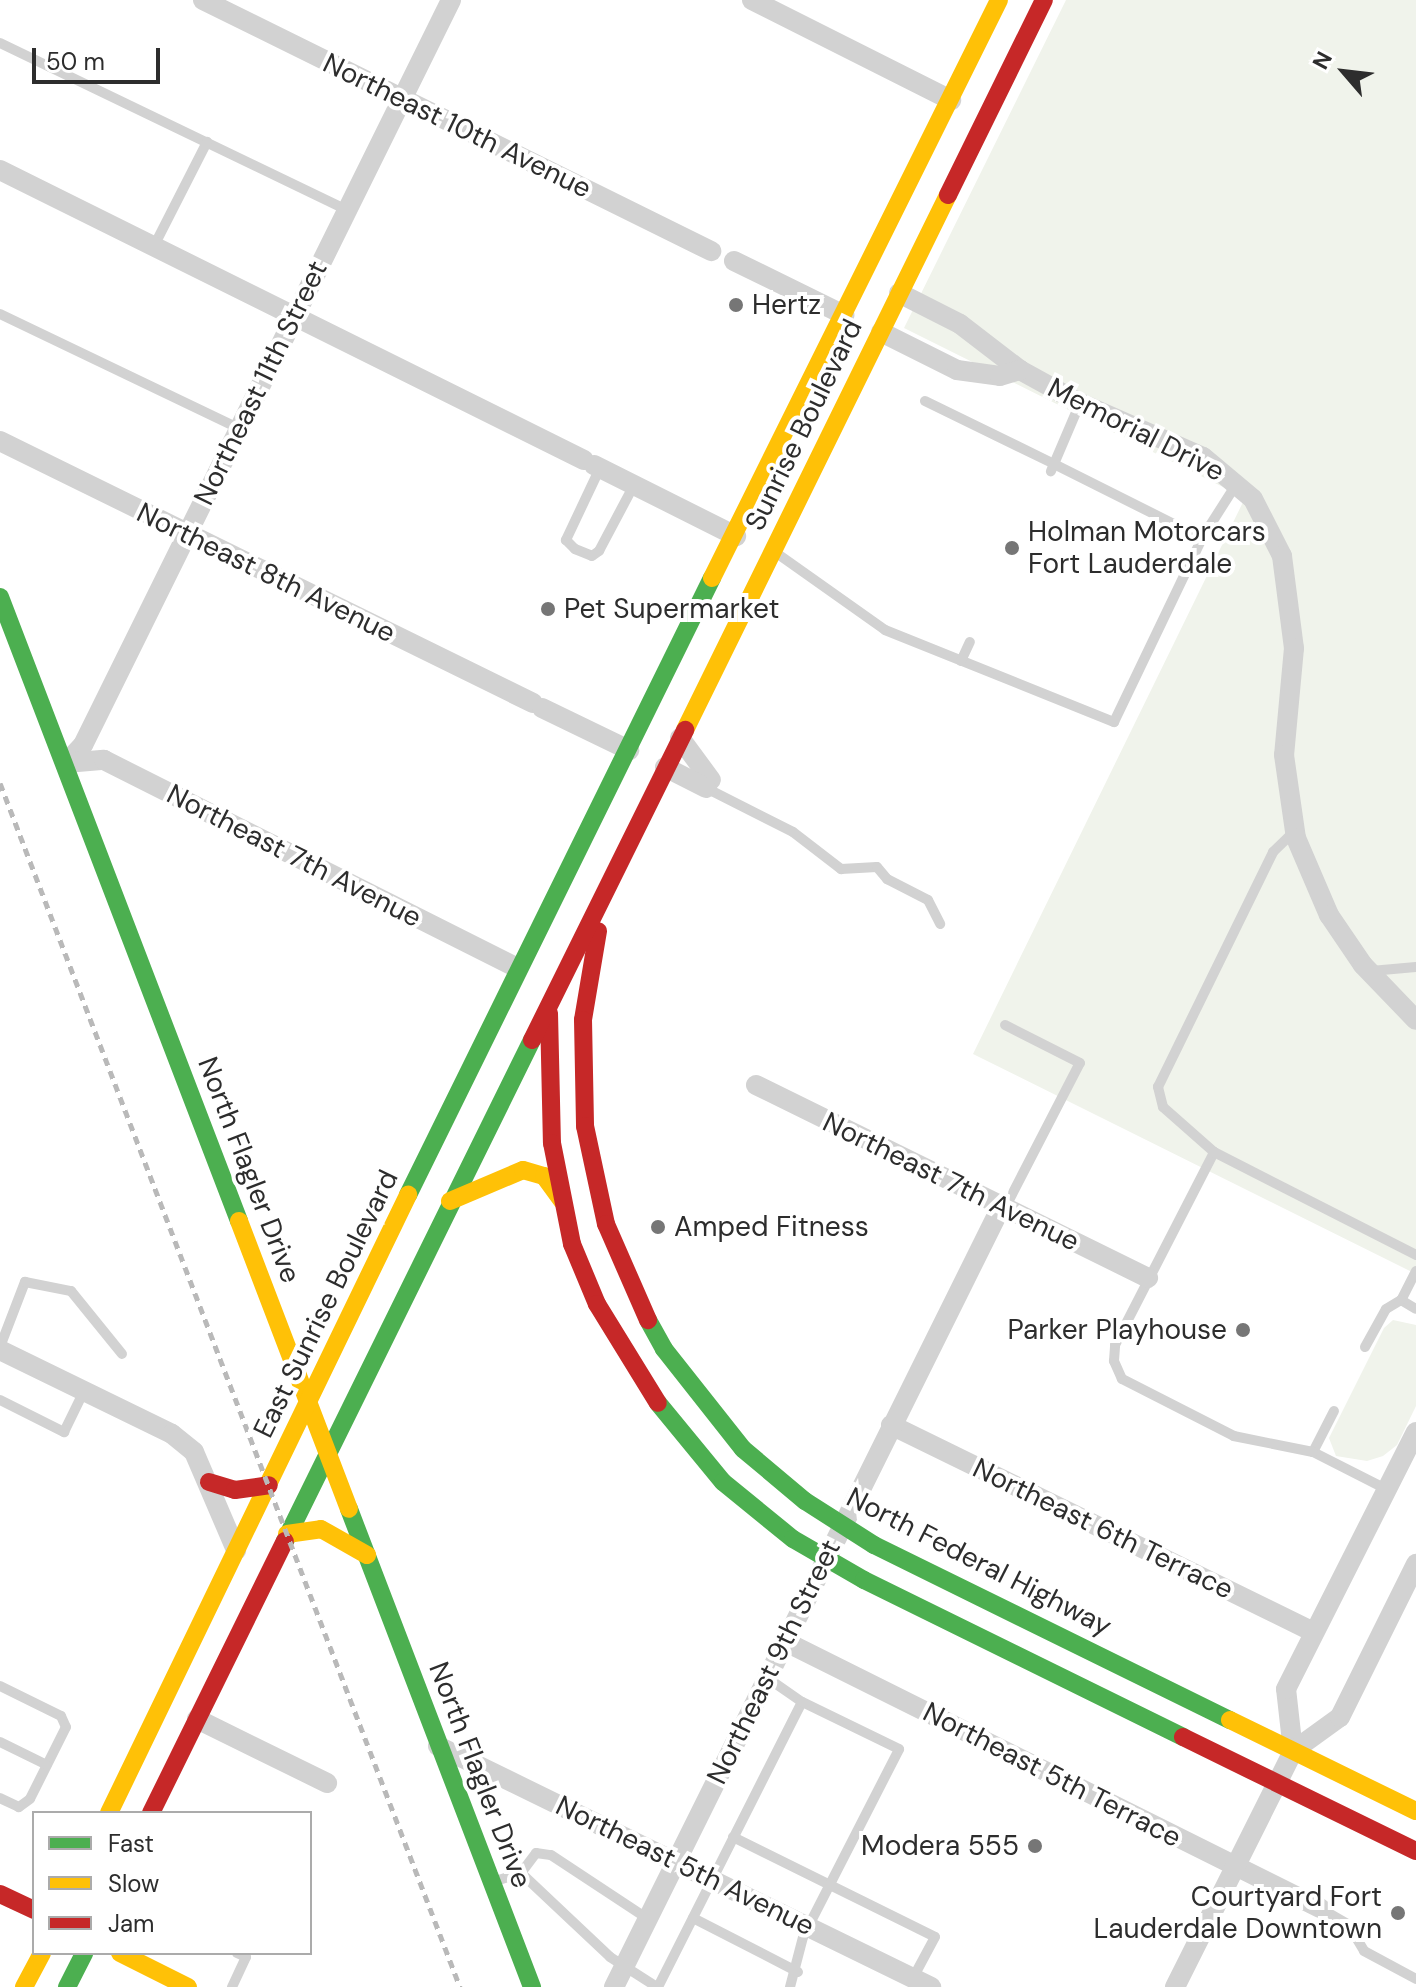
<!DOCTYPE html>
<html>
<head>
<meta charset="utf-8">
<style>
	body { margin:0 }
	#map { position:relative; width:1416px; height:1987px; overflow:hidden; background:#fff; font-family:"DM Sans",sans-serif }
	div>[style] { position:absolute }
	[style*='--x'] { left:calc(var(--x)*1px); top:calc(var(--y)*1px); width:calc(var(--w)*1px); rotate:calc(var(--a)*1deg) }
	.green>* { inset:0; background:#f0f3eb }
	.lane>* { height:10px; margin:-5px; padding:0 5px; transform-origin:5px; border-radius:5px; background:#d2d2d2 }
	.street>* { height:20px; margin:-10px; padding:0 10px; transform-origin:10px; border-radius:10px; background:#d2d2d2 }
	.fast>* { height:18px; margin:-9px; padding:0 9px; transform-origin:9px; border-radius:9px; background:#4caf50 }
	.slow>* { height:18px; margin:-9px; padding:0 9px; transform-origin:9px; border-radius:9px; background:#ffc107 }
	.jam>* { height:18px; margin:-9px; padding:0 9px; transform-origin:9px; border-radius:9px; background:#c62828 }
	.rail>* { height:5px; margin-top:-2.5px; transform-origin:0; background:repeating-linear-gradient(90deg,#b9b9b9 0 8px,transparent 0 14px) }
	.dots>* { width:22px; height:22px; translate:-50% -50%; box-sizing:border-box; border:4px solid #fff; border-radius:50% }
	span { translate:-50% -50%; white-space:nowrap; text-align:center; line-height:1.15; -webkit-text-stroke:8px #fff; paint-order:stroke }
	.street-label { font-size:28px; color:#2d2d2d }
	.poi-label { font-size:28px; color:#2d2d2d }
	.left { translate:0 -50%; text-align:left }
	.right { translate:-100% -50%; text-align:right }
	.legend { position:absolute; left:32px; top:1811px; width:280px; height:144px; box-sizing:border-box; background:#fff; border:2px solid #ababab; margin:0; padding:10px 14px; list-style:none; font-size:24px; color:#2d2d2d }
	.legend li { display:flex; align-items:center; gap:16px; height:40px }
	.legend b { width:40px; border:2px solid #ababab }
	.north { position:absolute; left:1304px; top:32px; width:80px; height:80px; -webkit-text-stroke:6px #fff; paint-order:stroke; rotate:298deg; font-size:22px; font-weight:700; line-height:32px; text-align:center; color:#2d2d2d }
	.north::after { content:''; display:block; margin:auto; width:28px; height:36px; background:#2d2d2d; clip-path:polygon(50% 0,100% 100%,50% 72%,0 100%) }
	.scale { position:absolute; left:32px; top:48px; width:128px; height:36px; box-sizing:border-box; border:4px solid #2d2d2d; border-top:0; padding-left:10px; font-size:24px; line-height:28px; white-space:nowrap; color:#2d2d2d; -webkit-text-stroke:6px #fff; paint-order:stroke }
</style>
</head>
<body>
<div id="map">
	<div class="green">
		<div style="clip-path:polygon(1066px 0,1416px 0,1416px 1274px,973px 1054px,1245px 498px,904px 328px)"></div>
		<div style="clip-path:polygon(1393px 1320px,1416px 1325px,1416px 1406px,1397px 1445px,1383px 1456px,1367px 1461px,1336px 1456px,1329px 1438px,1384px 1328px)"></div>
	</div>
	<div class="lane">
		<div style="--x:0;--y:43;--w:385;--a:25.7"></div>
		<div style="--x:154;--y:246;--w:117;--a:-63"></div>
		<div style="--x:0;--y:314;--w:264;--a:25.6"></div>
		<div style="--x:925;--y:401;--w:144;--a:26"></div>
		<div style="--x:1054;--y:464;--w:8;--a:113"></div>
		<div style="--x:1080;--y:403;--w:66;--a:113.1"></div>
		<div style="--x:1054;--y:464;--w:165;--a:26.6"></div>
		<div style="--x:600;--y:468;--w:80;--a:115.3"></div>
		<div style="--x:566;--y:540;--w:13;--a:45"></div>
		<div style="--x:575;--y:549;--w:18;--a:22"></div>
		<div style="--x:592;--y:556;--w:9;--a:-36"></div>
		<div style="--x:599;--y:551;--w:75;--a:-62.1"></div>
		<div style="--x:775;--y:552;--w:135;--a:35.3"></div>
		<div style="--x:885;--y:630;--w:247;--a:21.9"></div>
		<div style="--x:1114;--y:722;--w:204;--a:-64.4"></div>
		<div style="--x:1202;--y:538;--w:65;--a:-57.5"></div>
		<div style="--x:961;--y:661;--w:21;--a:-65"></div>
		<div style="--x:706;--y:788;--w:97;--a:26.8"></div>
		<div style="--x:793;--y:832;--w:61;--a:37.6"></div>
		<div style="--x:841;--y:869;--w:36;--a:-3"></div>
		<div style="--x:877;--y:867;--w:16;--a:50"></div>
		<div style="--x:887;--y:879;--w:46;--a:27.1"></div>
		<div style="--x:928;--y:900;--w:27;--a:63"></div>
		<div style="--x:1371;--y:971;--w:45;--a:-5.1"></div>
		<div style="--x:1214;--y:1152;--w:68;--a:-138.6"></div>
		<div style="--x:1163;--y:1107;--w:21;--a:-104"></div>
		<div style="--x:1158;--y:1087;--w:262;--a:-63.9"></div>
		<div style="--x:1273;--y:852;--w:30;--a:-44"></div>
		<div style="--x:1005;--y:1208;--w:163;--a:-62.7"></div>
		<div style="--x:1080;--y:1063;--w:84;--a:-153.1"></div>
		<div style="--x:1416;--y:1271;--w:33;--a:117"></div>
		<div style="--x:1401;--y:1300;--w:17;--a:31"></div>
		<div style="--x:0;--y:1347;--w:70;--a:-69"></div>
		<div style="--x:25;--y:1282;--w:47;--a:11.1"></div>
		<div style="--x:71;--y:1291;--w:81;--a:51"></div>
		<div style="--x:1365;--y:1347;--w:43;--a:-61.1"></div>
		<div style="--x:1386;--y:1309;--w:17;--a:-31"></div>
		<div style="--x:0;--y:1400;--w:72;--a:26.6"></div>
		<div style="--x:64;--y:1432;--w:46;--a:-64"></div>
		<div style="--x:1313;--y:1452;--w:46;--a:-62.9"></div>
		<div style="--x:1386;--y:1489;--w:82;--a:-153.1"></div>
		<div style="--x:1313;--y:1452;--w:81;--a:-168.6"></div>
		<div style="--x:1234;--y:1436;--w:126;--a:-153"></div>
		<div style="--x:1122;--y:1379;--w:20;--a:-114"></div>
		<div style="--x:1114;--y:1361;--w:16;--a:-86"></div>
		<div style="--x:1115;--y:1345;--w:217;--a:-62.8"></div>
		<div style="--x:1214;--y:1152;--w:227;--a:27"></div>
		<div style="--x:0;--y:1686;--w:68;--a:26.2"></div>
		<div style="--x:61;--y:1716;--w:12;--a:66"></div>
		<div style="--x:66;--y:1727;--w:80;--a:116.6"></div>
		<div style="--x:30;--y:1799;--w:14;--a:144"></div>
		<div style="--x:19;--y:1807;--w:21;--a:-155"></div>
		<div style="--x:0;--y:1742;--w:52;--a:26.1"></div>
		<div style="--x:733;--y:1837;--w:225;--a:26.3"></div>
		<div style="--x:935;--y:1937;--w:47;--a:118.2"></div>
		<div style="--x:521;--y:1873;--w:122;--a:43.3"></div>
		<div style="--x:610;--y:1957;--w:56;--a:32.6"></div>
		<div style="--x:521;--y:1873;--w:25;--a:-53"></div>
		<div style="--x:536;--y:1853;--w:15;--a:8"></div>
		<div style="--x:551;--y:1855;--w:116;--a:33.4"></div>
		<div style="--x:492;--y:1882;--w:30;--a:-17"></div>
		<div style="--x:1320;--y:1908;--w:32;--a:30"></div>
		<div style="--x:1348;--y:1924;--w:31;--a:59"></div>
		<div style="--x:1364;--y:1951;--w:59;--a:28.3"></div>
		<div style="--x:693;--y:1918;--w:118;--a:27.2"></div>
		<div style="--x:232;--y:1987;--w:33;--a:-65"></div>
		<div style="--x:246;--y:1957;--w:10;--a:-156"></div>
		<div style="--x:658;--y:1987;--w:319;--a:-63.2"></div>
		<div style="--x:802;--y:1702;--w:44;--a:-145.2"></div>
		<div style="--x:790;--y:1987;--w:52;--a:-75.4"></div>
		<div style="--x:803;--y:1937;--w:211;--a:-62.9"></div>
		<div style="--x:899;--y:1749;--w:108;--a:-154.1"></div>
	</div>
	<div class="street">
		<div style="--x:203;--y:0;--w:567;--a:26.29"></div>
		<div style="--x:752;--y:0;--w:223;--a:26.7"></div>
		<div style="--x:0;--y:170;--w:652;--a:26.41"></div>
		<div style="--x:734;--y:261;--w:123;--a:26.1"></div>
		<div style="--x:899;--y:293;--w:68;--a:26.9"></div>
		<div style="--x:960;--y:324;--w:76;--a:37.5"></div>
		<div style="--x:1020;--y:370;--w:68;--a:28.8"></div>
		<div style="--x:1080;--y:403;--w:134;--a:23.7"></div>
		<div style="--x:1203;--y:457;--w:65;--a:40"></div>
		<div style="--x:1253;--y:499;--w:64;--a:63"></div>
		<div style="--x:1282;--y:556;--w:93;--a:82.6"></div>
		<div style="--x:1294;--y:648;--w:107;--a:95.3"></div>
		<div style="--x:1284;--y:755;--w:84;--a:81.8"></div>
		<div style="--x:1296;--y:838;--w:84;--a:66.8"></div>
		<div style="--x:1329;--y:915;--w:60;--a:55.8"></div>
		<div style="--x:1363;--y:965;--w:76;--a:46.1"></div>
		<div style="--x:881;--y:332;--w:85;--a:26.6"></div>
		<div style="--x:957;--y:370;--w:43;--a:7.9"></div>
		<div style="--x:1000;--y:376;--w:21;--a:-17"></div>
		<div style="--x:0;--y:441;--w:594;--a:26.18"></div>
		<div style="--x:594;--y:465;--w:159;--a:26.6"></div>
		<div style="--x:542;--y:708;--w:97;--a:25.8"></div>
		<div style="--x:680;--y:738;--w:52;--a:53.6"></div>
		<div style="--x:66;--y:763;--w:25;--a:-47"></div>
		<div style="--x:83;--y:745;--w:831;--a:-63.71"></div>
		<div style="--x:66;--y:763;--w:38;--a:-5"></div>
		<div style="--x:104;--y:760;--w:463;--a:26.7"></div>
		<div style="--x:665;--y:767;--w:46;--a:27.1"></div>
		<div style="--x:756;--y:1085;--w:437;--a:26.2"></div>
		<div style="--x:0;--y:1350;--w:191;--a:26"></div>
		<div style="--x:172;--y:1434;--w:28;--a:39"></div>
		<div style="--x:194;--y:1452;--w:107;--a:66.8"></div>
		<div style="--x:891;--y:1425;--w:471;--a:26.1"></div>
		<div style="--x:784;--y:1641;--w:599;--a:26.48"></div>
		<div style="--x:197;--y:1719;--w:145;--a:26.2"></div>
		<div style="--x:438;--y:1746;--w:549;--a:26.05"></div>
		<div style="--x:1293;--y:1751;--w:62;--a:-96.4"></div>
		<div style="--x:1286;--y:1689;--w:288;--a:-63.2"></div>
		<div style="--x:614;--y:1987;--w:868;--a:-63.61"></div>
		<div style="--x:1175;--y:1987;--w:264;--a:-63.4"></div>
		<div style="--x:1293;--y:1751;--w:58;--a:-35.9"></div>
		<div style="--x:1340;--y:1717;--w:171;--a:-63.6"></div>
	</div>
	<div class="fast">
		<div style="--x:0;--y:597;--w:668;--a:69.04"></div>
		<div style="--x:408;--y:1195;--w:688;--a:-63.77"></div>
		<div style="--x:648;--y:1320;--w:33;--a:61"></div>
		<div style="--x:664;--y:1349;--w:127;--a:51.7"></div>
		<div style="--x:743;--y:1449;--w:81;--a:40"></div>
		<div style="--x:805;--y:1501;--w:82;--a:32.5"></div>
		<div style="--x:874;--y:1545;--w:397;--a:26.2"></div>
		<div style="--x:658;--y:1403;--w:102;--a:50.6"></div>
		<div style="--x:723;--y:1482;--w:90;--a:39.2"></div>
		<div style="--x:793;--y:1539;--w:82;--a:30"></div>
		<div style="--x:864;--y:1580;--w:356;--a:26.2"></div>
		<div style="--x:349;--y:1509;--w:512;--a:69.05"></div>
		<div style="--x:285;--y:1541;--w:559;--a:-63.76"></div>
		<div style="--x:67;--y:1987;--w:38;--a:-63"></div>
	</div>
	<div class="slow">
		<div style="--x:712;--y:578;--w:645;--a:-63.59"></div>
		<div style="--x:685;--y:730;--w:596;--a:-63.82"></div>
		<div style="--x:450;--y:1201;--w:79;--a:-23"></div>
		<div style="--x:523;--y:1170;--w:22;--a:16"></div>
		<div style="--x:544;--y:1176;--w:31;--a:54"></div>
		<div style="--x:239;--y:1221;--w:308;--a:69.1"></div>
		<div style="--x:287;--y:1534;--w:34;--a:-8"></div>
		<div style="--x:321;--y:1529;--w:53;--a:29.5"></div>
		<div style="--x:1230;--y:1720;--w:207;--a:26.1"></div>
		<div style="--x:109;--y:1813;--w:687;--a:-64.18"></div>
		<div style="--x:120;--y:1953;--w:76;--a:26.6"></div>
		<div style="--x:24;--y:1987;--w:38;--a:-62"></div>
	</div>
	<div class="jam">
		<div style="--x:948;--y:195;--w:217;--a:-63.8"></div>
		<div style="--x:598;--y:931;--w:90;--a:99.6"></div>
		<div style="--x:583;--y:1020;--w:106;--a:88.9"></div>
		<div style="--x:585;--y:1126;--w:100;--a:77.9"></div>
		<div style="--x:606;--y:1224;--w:105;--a:66.4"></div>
		<div style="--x:549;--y:1013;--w:130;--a:88.7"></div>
		<div style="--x:552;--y:1143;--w:103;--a:78.8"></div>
		<div style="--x:572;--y:1244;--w:65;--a:67.4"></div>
		<div style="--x:597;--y:1304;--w:116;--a:58.4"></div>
		<div style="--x:532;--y:1040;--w:346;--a:-63.7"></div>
		<div style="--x:209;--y:1482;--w:27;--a:17"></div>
		<div style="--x:235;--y:1490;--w:34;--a:-8"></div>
		<div style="--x:1183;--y:1737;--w:259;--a:26.1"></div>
		<div style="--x:151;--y:1813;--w:303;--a:-63.8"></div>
		<div style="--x:0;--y:1894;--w:38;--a:25"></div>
	</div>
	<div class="rail">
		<div style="--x:0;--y:783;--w:1289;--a:69.09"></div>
	</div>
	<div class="dots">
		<div style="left:736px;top:305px;background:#767676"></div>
		<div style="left:1012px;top:548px;background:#767676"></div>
		<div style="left:548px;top:609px;background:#767676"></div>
		<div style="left:658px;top:1227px;background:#767676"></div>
		<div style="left:1243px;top:1330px;background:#767676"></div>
		<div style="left:1035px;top:1846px;background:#767676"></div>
		<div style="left:1398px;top:1913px;background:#767676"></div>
	</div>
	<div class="street-label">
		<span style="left:457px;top:126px;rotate:26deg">Northeast 10th Avenue</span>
		<span style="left:261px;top:383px;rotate:-64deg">Northeast 11th Street</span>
		<span style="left:804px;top:425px;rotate:-64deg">Sunrise Boulevard</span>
		<span style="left:1136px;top:430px;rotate:27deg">Memorial Drive</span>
		<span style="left:266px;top:573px;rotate:26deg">Northeast 8th Avenue</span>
		<span style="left:294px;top:856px;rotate:27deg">Northeast 7th Avenue</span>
		<span style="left:249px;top:1170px;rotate:69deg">North Flagler Drive</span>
		<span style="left:951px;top:1182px;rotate:26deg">Northeast 7th Avenue</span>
		<span style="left:326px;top:1304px;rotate:-64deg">East Sunrise Boulevard</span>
		<span style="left:1103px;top:1529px;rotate:26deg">Northeast 6th Terrace</span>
		<span style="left:979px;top:1562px;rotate:27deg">North Federal Highway</span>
		<span style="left:774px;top:1662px;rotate:-64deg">Northeast 9th Street</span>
		<span style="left:480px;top:1775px;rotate:69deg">North Flagler Drive</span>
		<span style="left:1052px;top:1775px;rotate:27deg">Northeast 5th Terrace</span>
		<span style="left:685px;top:1866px;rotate:26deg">Northeast 5th Avenue</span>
	</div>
	<div class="poi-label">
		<span class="left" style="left:752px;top:305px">Hertz</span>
		<span class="left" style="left:1028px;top:548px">Holman Motorcars<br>Fort Lauderdale</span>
		<span class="left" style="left:564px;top:609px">Pet Supermarket</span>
		<span class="left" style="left:674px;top:1227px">Amped Fitness</span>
		<span class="right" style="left:1227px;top:1330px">Parker Playhouse</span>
		<span class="right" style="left:1019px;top:1846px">Modera 555</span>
		<span class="right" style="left:1382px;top:1913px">Courtyard Fort<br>Lauderdale Downtown</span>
	</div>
	<ul class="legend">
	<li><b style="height:10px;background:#4caf50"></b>Fast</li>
	<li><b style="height:10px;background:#ffc107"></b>Slow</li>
	<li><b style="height:10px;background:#c62828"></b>Jam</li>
	</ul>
	<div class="north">N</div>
	<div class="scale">50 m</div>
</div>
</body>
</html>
